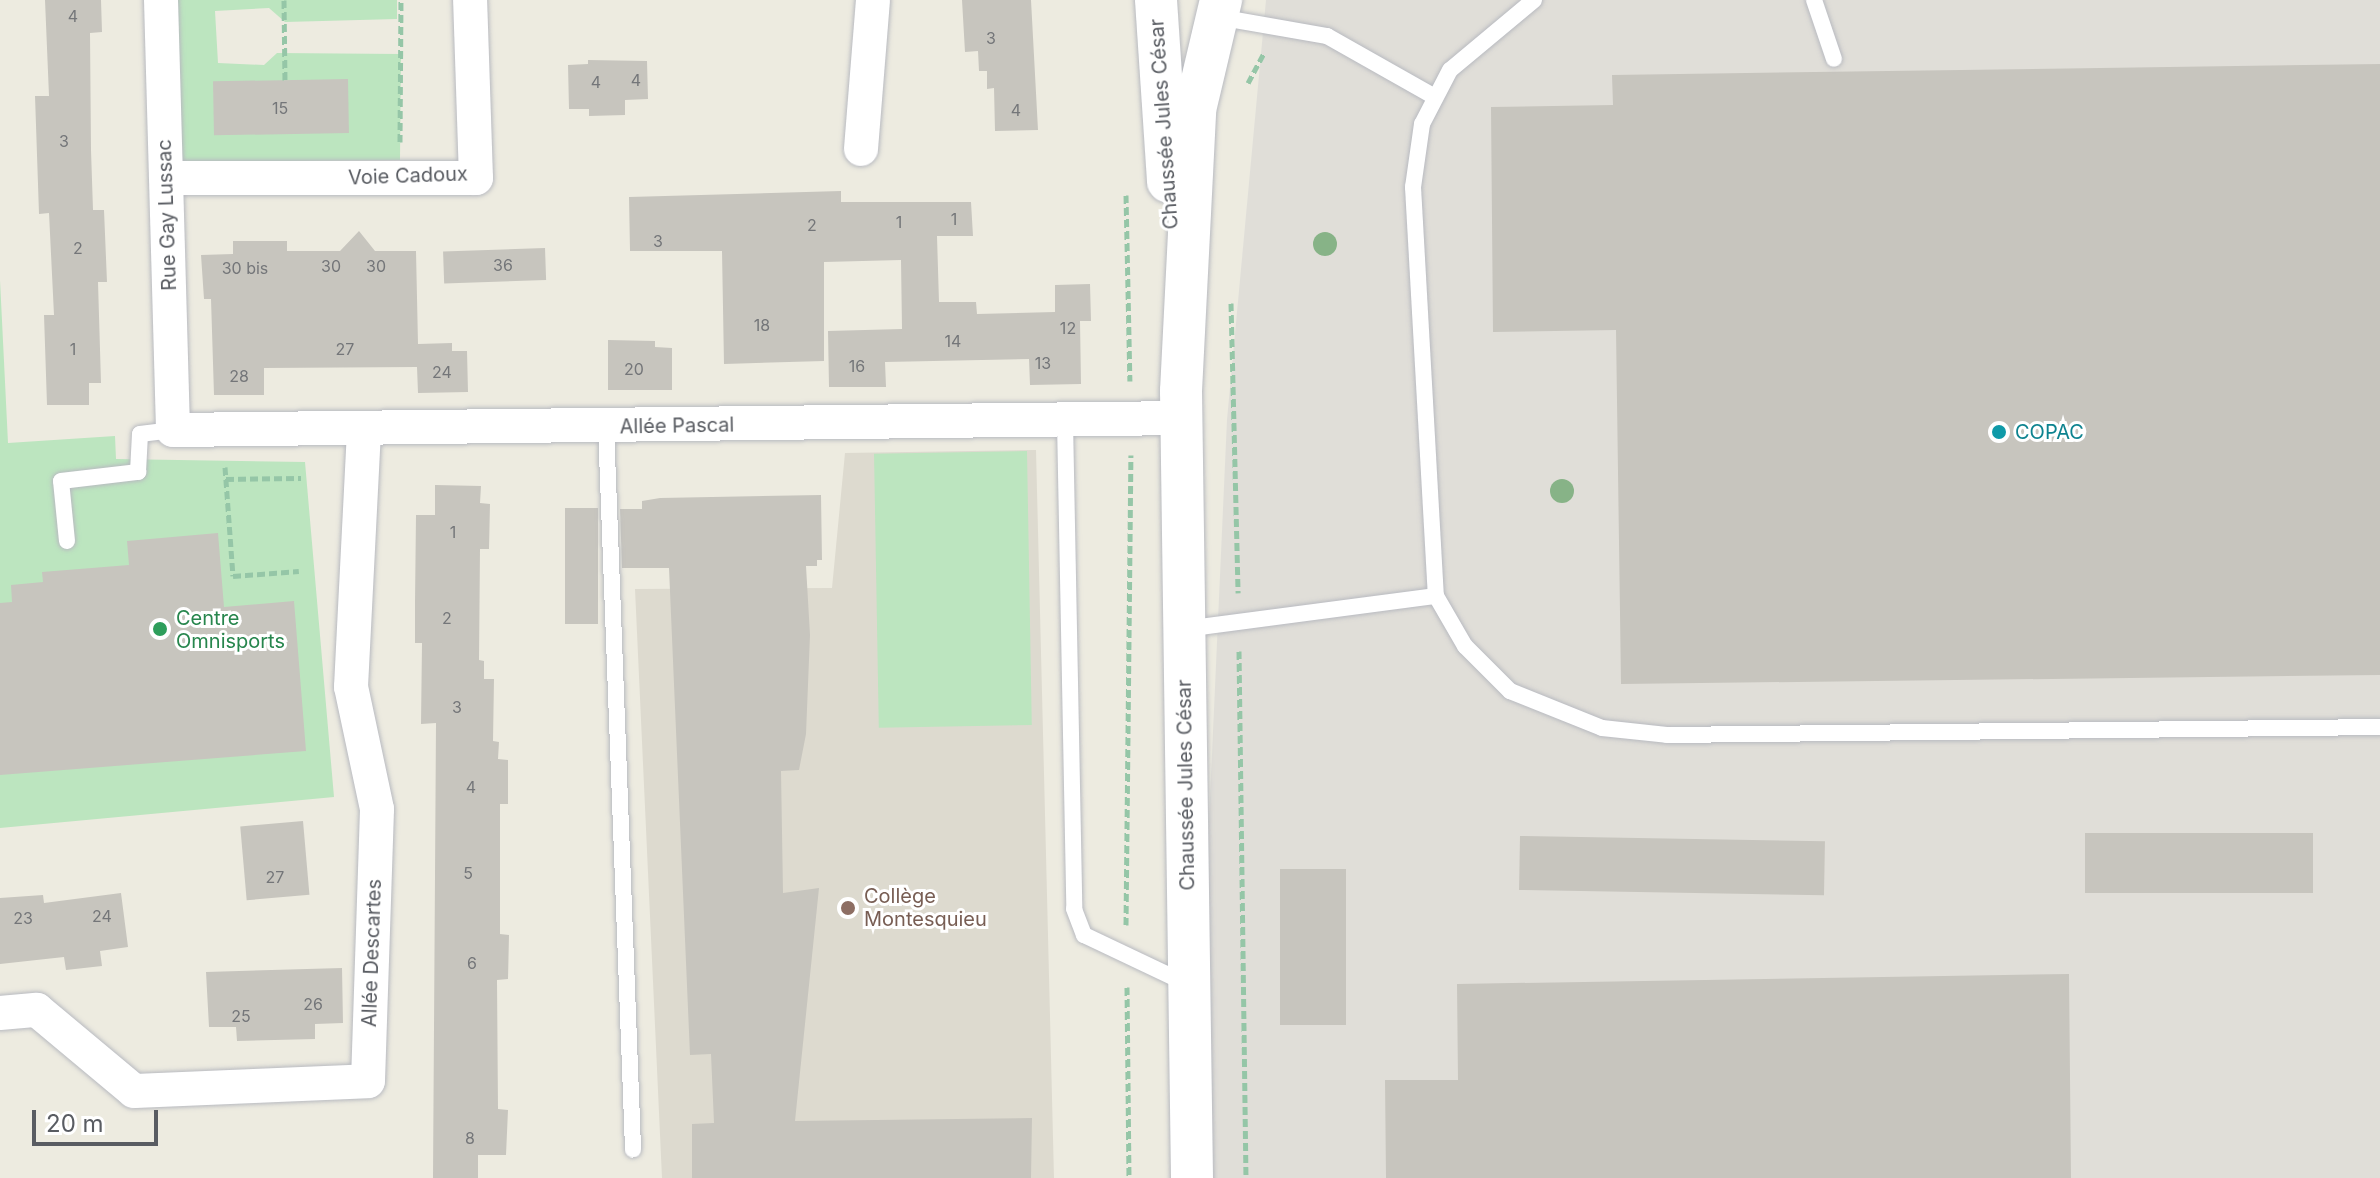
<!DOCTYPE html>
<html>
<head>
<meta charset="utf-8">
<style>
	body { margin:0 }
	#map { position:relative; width:2380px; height:1178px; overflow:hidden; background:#edebe0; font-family:Inter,sans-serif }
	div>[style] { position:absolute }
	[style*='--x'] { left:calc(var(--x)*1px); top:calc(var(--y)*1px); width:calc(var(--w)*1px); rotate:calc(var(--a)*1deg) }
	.industrial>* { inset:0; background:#e0ded8 }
	.education>* { inset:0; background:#dddacf }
	.green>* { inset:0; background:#bce5bf; transform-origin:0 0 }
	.building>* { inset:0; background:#c7c5be; transform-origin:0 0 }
	.path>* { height:5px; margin-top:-2.5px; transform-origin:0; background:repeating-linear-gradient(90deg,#95c6a7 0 8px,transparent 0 12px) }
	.roads { filter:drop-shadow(0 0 2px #b8bac0) drop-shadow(0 0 2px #b8bac0) }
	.service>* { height:16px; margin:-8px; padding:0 8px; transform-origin:8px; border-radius:8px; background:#fff }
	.minor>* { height:34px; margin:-17px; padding:0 17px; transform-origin:17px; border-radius:17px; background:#fff }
	.tertiary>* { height:42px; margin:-21px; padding:0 21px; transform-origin:21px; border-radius:21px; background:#fff }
	.trees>* { width:24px; height:24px; margin:-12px; border-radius:50%; background:#87b387 }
	.dots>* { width:22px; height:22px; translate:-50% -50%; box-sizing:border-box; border:4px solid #fff; border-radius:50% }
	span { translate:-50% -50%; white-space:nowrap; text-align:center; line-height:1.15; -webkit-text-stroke:6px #fff; paint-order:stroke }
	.number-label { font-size:16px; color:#747679 }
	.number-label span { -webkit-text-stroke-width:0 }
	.street-label { font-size:20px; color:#595c62 }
	.culture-label { font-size:20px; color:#0d838f }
	.left { translate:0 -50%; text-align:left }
	.leisure-label { font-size:20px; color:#27864d }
	.education-label { font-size:20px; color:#785e54 }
	.scale { position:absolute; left:32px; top:1110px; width:126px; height:36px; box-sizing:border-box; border:4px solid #595c62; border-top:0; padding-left:10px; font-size:24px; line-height:28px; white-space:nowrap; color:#595c62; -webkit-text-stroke:6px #fff; paint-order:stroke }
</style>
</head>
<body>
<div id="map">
	<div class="industrial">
		<div style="clip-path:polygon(1266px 0,2380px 0,2380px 1178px,1193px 1178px,1227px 420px)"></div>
	</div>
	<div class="education">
		<div style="clip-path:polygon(1036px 450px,1054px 1178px,662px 1178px,635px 589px,832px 588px,845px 453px)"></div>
	</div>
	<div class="green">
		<div style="clip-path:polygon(177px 0,397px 0,397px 19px,285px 22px,269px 8px,215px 11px,218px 63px,264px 65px,277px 53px,401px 54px,400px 160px,178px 162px)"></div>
		<div style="clip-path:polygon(0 280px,8px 443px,115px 436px,116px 459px,305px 462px,334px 797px,0 828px)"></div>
		<div style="left:1027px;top:451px;width:274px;height:153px;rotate:89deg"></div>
	</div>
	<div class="building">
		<div style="clip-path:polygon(45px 0,101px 0,102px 32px,90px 33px,91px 150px,93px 210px,104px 210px,107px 282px,98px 282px,101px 383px,89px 383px,89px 405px,47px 405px,44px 315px,54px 315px,49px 213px,39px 214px,35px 96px,49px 96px)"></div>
		<div style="clip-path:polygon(962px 0,1031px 0,1038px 130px,995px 131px,994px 88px,987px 89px,987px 71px,979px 71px,978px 51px,965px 52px)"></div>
		<div style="clip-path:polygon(588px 60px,647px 61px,648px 99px,625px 100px,625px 115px,589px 116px,589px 109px,569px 109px,568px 65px,588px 64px)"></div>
		<div style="clip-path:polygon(2380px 64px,2380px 675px,1621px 684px,1616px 330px,1493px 332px,1491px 107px,1613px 105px,1612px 75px)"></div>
		<div style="left:348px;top:79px;width:54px;height:135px;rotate:89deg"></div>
		<div style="clip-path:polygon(841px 191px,841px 202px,971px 202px,973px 236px,937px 236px,939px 302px,976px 302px,977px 314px,1055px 312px,1055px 285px,1090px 284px,1091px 321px,1080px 321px,1081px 384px,1030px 385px,1029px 359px,885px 362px,886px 387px,829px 387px,828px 331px,902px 329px,901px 260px,824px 262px,824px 361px,724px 364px,722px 251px,630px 251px,629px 197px)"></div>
		<div style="clip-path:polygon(359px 231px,375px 251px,416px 251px,418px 344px,452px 343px,452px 351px,467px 351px,468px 392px,418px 393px,417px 367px,264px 368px,264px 395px,214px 395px,211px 299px,204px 299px,201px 255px,233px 254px,233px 241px,287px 241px,287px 251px,340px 251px)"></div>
		<div style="left:545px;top:248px;width:32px;height:102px;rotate:88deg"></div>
		<div style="clip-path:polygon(608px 340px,655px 341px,655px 347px,672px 348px,672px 390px,608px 390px)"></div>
		<div style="clip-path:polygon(435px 485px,481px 486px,480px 503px,490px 504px,489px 549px,480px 549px,479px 660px,484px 661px,484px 679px,494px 679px,493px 741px,499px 742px,498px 759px,508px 760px,508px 804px,500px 804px,500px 934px,509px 935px,508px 979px,497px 980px,498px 1109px,508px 1110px,506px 1155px,478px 1155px,478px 1178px,433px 1178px,436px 723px,421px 724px,422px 643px,415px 643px,415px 602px,416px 515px,435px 515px)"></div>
		<div style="clip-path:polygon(821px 495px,822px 560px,817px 560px,817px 566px,806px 566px,810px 635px,806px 734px,799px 770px,781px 771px,783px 893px,819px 888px,795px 1121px,1032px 1118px,1031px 1178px,692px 1178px,692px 1124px,714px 1123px,711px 1054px,690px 1055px,669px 568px,622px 568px,620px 509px,642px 509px,642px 501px,660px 498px)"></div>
		<div style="left:565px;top:508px;width:33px;height:116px"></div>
		<div style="clip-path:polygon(218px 533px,224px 607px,294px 601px,306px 751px,0 775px,0 603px,12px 602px,11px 585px,43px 582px,42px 572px,129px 565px,127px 541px)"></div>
		<div style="left:303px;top:821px;width:74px;height:63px;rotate:85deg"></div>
		<div style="left:2085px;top:833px;width:228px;height:60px"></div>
		<div style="left:1520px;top:836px;width:305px;height:54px;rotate:1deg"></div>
		<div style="left:1346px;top:869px;width:156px;height:66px;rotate:90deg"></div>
		<div style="clip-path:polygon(121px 893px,128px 947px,100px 951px,102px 966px,66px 970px,64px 957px,0 964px,0 898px,43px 895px,44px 903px)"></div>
		<div style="clip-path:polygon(342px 968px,343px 1023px,315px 1024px,315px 1039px,237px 1041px,236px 1027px,209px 1027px,206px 972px)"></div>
		<div style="clip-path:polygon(2069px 974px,2071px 1178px,1386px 1178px,1385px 1080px,1458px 1080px,1457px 984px)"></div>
	</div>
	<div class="path">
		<div style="--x:284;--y:0;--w:80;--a:89.3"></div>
		<div style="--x:1248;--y:83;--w:34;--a:-62"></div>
		<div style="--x:400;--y:142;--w:142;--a:-89.6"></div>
		<div style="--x:1126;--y:195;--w:186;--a:88.8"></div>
		<div style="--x:1231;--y:303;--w:290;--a:88.6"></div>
		<div style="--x:225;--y:467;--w:109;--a:85.8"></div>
		<div style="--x:233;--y:576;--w:66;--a:-4.3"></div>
		<div style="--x:226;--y:479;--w:75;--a:-0.8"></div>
		<div style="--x:1239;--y:651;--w:527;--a:89.24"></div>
		<div style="--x:1126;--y:925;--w:470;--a:-89.4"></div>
		<div style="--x:1127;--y:987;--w:191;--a:89.4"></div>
	</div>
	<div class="roads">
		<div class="service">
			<div style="--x:1534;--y:0;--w:109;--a:140.2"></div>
			<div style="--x:1450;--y:70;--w:61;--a:117.4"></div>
			<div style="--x:1422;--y:124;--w:64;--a:98.1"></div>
			<div style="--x:1413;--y:187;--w:410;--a:86.8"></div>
			<div style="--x:1436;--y:596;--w:58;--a:59.9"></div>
			<div style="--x:1465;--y:646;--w:64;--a:45"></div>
			<div style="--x:1510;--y:691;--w:99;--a:21.9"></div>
			<div style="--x:1602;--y:728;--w:65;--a:6.1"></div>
			<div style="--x:1667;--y:735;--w:713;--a:-0.64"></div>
			<div style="--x:1814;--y:0;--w:62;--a:71.3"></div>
			<div style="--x:1218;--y:17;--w:111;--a:9.9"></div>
			<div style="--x:1327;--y:36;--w:122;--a:29.5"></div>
			<div style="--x:1065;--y:421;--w:488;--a:88.9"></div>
			<div style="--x:1074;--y:909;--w:28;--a:69"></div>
			<div style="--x:1084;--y:935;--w:114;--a:25.4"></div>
			<div style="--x:606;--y:426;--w:724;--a:87.86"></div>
			<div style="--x:67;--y:541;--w:60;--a:-95.7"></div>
			<div style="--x:61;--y:481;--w:78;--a:-6.7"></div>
			<div style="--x:138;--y:472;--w:38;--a:-87"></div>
			<div style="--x:140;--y:434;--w:33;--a:-7"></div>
			<div style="--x:1185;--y:629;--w:253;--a:-7.5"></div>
		</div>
		<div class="minor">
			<div style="--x:161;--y:0;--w:430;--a:88.4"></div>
			<div style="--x:173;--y:430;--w:1009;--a:-0.68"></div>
			<div style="--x:861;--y:149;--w:149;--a:-85.4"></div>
			<div style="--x:166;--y:178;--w:310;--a:0"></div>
			<div style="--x:476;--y:178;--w:178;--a:-91.9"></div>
			<div style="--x:0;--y:1013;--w:37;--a:-5"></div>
			<div style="--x:37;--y:1010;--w:126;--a:39.9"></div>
			<div style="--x:134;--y:1091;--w:234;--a:-2.4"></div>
			<div style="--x:368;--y:1081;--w:272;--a:-88.1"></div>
			<div style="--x:377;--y:809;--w:125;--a:-102"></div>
			<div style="--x:351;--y:687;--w:257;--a:-87.1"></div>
		</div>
		<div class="tertiary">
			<div style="--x:1156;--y:0;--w:182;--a:86.2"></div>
			<div style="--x:1192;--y:1178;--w:787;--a:-90.8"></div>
			<div style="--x:1181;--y:391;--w:281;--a:-87.1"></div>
			<div style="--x:1195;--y:110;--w:113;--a:-76.7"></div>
		</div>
	</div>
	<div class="trees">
		<div style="left:1325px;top:244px"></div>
		<div style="left:1562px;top:491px"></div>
	</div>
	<div class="dots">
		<div style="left:1999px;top:432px;background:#0f9aa8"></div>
		<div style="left:160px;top:629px;background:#2e9e5b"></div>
		<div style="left:848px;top:908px;background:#8d6e63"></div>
	</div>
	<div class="number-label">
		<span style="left:73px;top:16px">4</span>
		<span style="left:991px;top:38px">3</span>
		<span style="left:636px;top:80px">4</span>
		<span style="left:596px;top:82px">4</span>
		<span style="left:280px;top:108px">15</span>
		<span style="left:1016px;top:110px">4</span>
		<span style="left:64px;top:141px">3</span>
		<span style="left:954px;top:219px">1</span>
		<span style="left:899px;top:222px">1</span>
		<span style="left:812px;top:225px">2</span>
		<span style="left:658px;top:241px">3</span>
		<span style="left:78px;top:248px">2</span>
		<span style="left:503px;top:265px">36</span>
		<span style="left:331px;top:266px">30</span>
		<span style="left:376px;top:266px">30</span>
		<span style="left:245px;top:268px">30 bis</span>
		<span style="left:762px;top:325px">18</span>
		<span style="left:1068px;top:328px">12</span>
		<span style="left:953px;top:341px">14</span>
		<span style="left:73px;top:349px">1</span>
		<span style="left:345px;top:349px">27</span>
		<span style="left:1043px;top:363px">13</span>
		<span style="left:857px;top:366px">16</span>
		<span style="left:634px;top:369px">20</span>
		<span style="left:442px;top:372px">24</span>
		<span style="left:239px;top:376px">28</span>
		<span style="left:453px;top:532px">1</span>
		<span style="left:447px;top:618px">2</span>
		<span style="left:457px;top:707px">3</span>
		<span style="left:471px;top:787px">4</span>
		<span style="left:468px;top:873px">5</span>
		<span style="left:275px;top:877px">27</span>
		<span style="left:102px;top:916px">24</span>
		<span style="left:23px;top:918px">23</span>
		<span style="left:472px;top:963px">6</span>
		<span style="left:313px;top:1004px">26</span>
		<span style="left:241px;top:1016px">25</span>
		<span style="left:470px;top:1138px">8</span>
	</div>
	<div class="street-label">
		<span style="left:1164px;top:124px;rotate:-94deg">Chaussée Jules César</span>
		<span style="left:408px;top:176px;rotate:-2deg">Voie Cadoux</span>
		<span style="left:167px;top:215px;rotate:-92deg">Rue Gay Lussac</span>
		<span style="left:677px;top:426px;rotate:-1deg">Allée Pascal</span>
		<span style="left:1186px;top:785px;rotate:-91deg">Chaussée Jules César</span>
		<span style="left:372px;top:953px;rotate:-88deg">Allée Descartes</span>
	</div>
	<div class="culture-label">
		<span class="left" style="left:2015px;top:432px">COPAC</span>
	</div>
	<div class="leisure-label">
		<span class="left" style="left:176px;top:630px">Centre<br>Omnisports</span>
	</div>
	<div class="education-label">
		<span class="left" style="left:864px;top:908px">Collège<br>Montesquieu</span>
	</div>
	<div class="scale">20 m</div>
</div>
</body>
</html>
